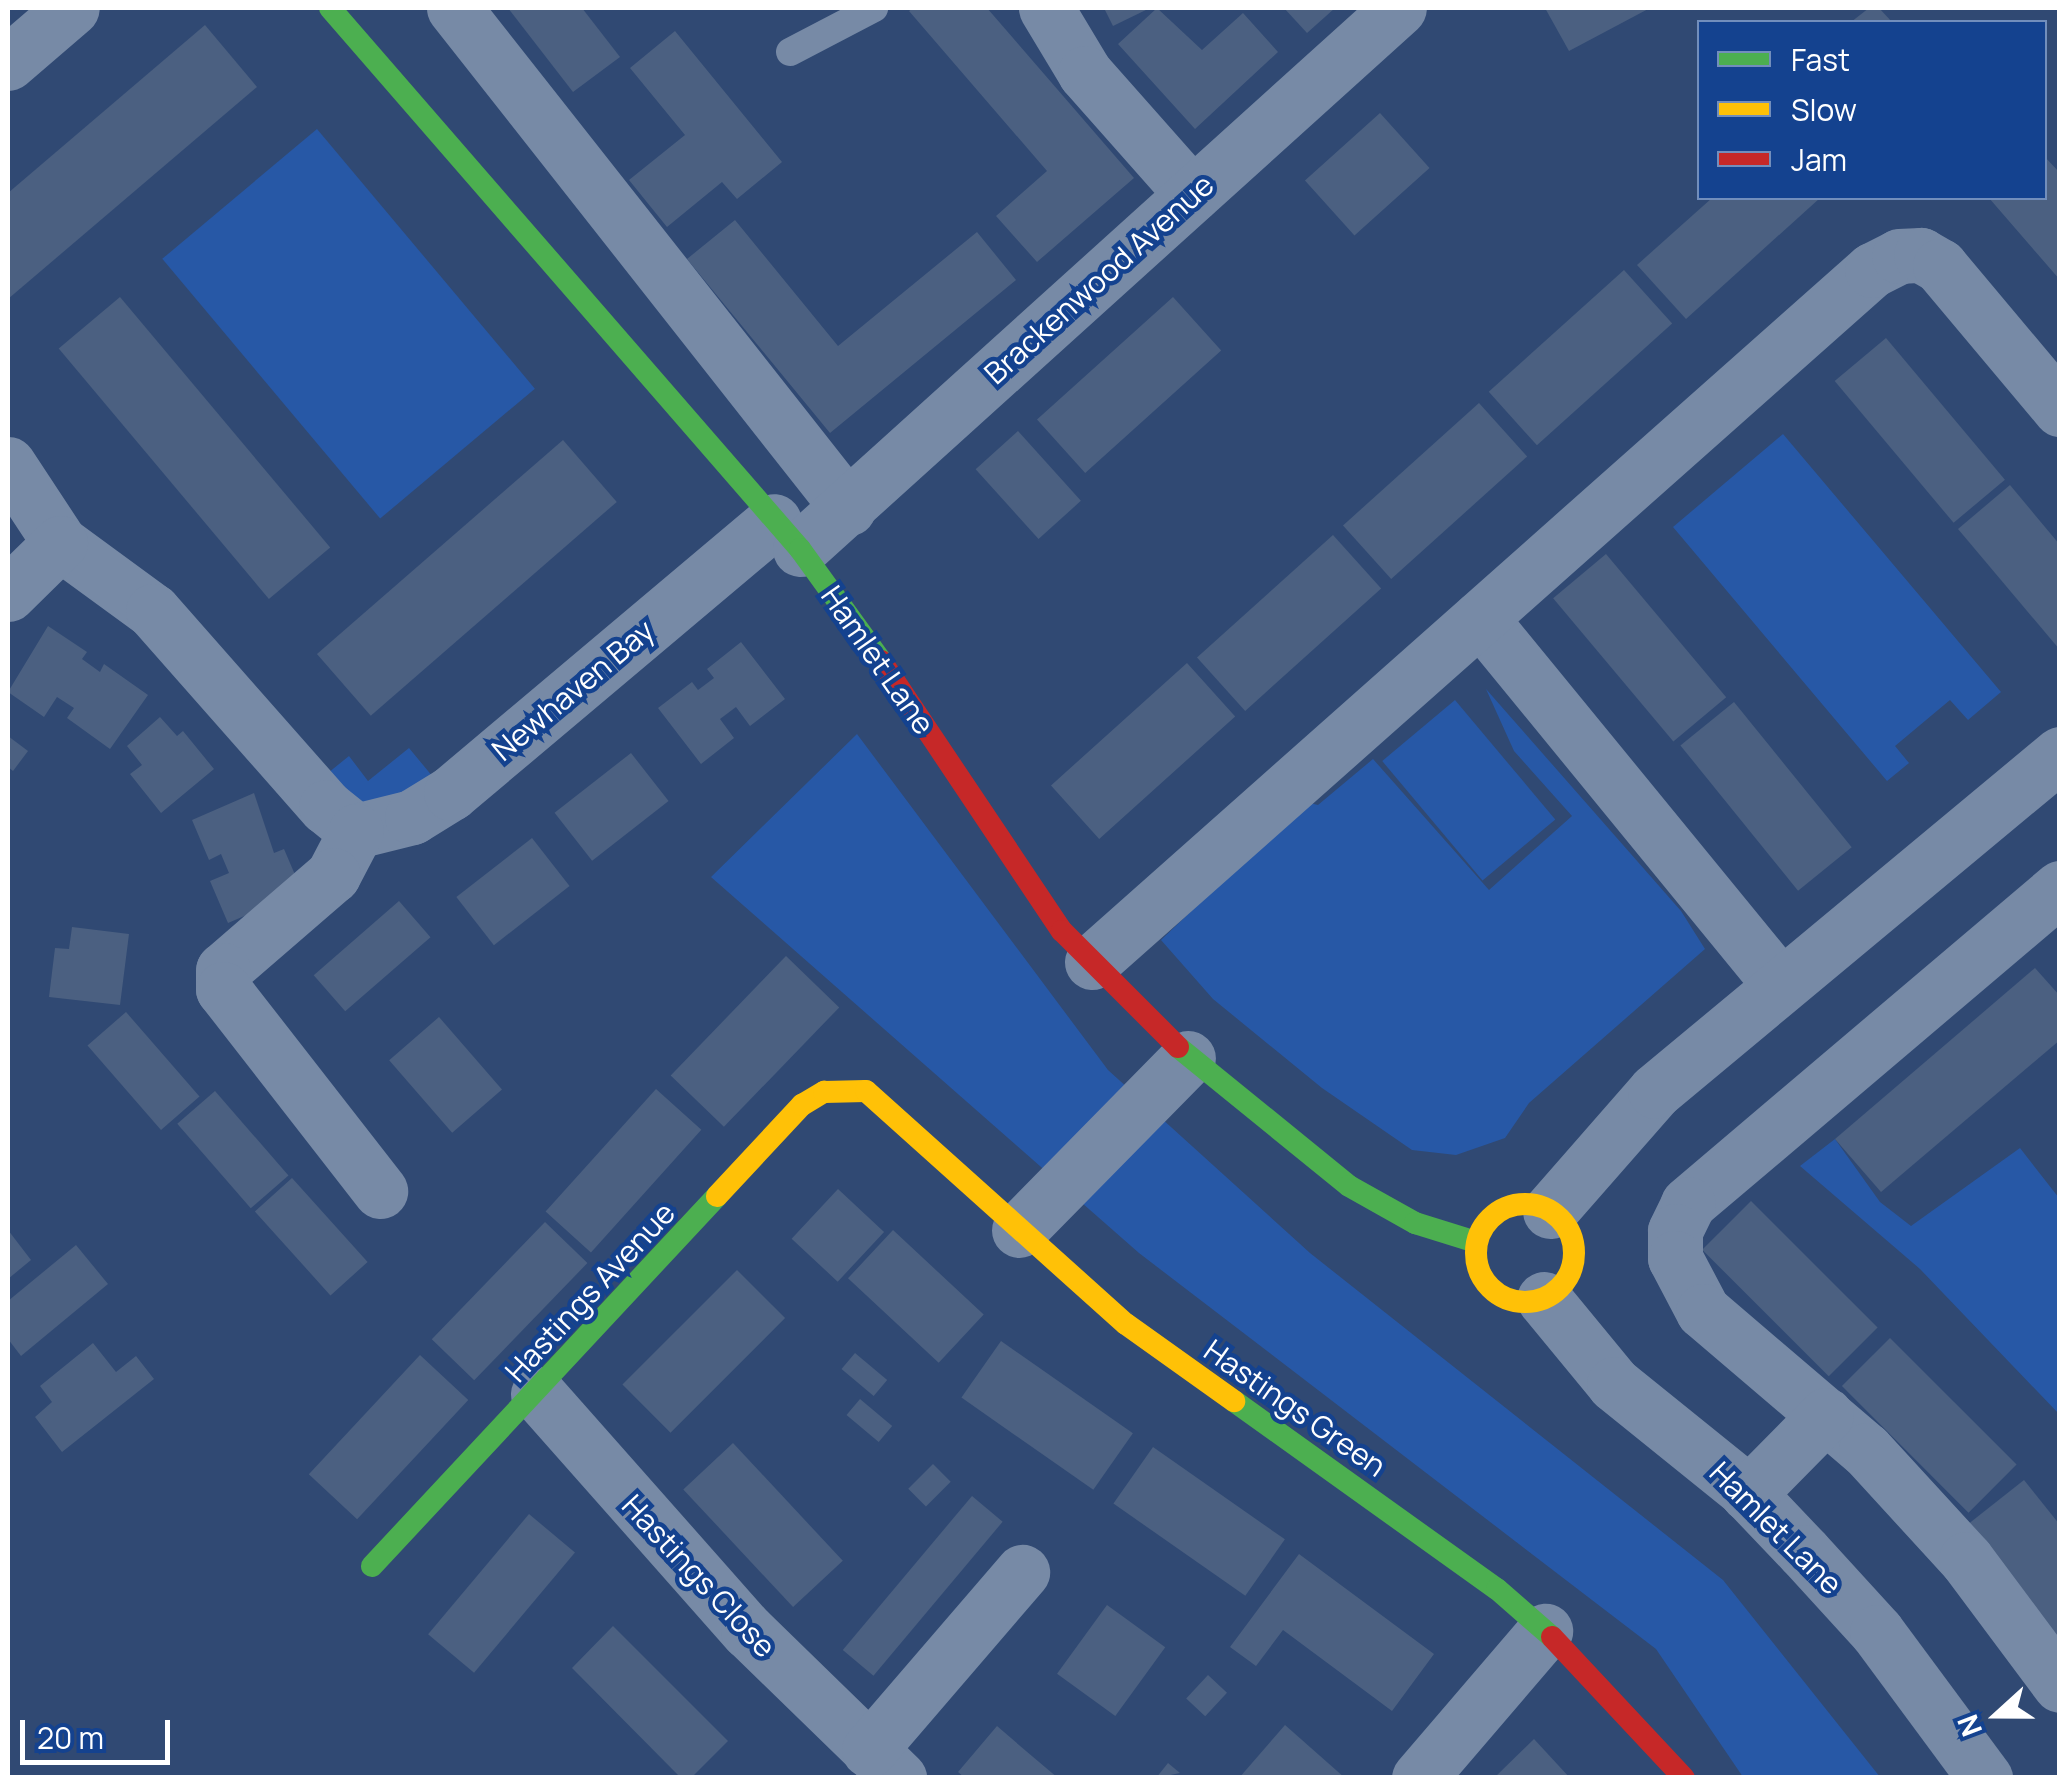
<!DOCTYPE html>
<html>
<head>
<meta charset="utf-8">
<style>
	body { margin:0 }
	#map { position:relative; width:2067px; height:1785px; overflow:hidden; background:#304973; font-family:Manrope,sans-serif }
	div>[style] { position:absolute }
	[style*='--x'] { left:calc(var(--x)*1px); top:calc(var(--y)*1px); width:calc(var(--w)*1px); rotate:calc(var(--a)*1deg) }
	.green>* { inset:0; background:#2758a6; transform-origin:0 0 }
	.building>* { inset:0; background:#4b6081; transform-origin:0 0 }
	.lane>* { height:28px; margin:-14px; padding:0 14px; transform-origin:14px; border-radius:14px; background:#778aa6 }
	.street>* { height:55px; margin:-27.5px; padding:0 27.5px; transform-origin:27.5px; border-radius:27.5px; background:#778aa6 }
	.fast>* { height:22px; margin:-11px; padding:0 11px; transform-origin:11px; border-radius:11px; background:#4caf50 }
	.slow>* { height:22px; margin:-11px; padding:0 11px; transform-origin:11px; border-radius:11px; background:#ffc107 }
	.slow>.ring { margin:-11px; padding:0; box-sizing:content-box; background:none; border:22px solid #ffc107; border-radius:50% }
	.jam>* { height:22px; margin:-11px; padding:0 11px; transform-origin:11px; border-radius:11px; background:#c62828 }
	span { translate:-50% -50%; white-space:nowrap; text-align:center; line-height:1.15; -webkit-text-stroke:9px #14428f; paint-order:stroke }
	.street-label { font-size:30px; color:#fff }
	.frame { position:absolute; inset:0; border:10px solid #fff; pointer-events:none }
	.legend { position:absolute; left:1697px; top:20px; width:350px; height:180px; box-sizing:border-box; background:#14428f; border:2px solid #728ebc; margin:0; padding:12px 18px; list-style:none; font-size:30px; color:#fff }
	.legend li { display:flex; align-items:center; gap:20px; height:50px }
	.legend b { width:50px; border:2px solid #728ebc }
	.north { position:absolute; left:1947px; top:1665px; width:100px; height:100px; -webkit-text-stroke:8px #14428f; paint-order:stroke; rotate:249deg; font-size:28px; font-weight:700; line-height:40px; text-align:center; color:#fff }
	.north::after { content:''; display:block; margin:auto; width:35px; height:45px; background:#fff; clip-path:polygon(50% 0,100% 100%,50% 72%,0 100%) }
	.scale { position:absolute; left:20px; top:1720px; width:150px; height:45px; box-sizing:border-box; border:5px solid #fff; border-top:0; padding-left:12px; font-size:30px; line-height:35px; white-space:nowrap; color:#fff; -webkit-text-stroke:8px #14428f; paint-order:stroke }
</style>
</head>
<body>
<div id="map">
	<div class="green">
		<div style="left:317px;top:129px;width:339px;height:202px;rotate:50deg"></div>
		<div style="clip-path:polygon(1783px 434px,2001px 692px,1968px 720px,1950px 700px,1895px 746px,1909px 763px,1887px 781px,1673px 527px)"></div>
		<div style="clip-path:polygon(1486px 689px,1681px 911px,1705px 949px,1529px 1103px,1505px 1138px,1456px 1155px,1412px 1150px,1322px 1088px,1213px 999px,1161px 940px,1306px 802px,1318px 805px,1373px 759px,1489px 890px,1572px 816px,1514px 751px)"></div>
		<div style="left:1455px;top:700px;width:156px;height:95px;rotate:50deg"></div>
		<div style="clip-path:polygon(857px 734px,1108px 1070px,1310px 1253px,1723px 1580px,1880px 1777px,1743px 1777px,1656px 1649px,1139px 1253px,711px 877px)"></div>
		<div style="clip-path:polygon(409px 748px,433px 777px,372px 807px,318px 781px,349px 756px,368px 781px)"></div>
		<div style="clip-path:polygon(1835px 1139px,1880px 1202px,1911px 1226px,2020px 1148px,2059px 1198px,2059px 1414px,1920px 1269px,1800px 1166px)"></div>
	</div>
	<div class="building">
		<div style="clip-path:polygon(508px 8px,582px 8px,620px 57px,573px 92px)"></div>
		<div style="clip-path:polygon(913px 8px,987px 8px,1134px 178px,1037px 262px,996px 216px,1047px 171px,909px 11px)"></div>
		<div style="clip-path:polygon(1104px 8px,1150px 8px,1113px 26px)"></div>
		<div style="clip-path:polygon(1157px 8px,1202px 50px,1243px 13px,1278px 52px,1195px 129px,1118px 44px)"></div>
		<div style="clip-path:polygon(1284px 8px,1335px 8px,1307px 33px)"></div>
		<div style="clip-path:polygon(1545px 8px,1650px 8px,1569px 51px)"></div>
		<div style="clip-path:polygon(1869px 8px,1879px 8px,1892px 22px,1851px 22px)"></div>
		<div style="clip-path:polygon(205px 25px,257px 87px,8px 299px,8px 193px)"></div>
		<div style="clip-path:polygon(675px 31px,782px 162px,737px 199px,722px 182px,667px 227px,629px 180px,685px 135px,630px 68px)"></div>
		<div style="left:1380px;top:113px;width:74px;height:101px;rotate:48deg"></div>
		<div style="clip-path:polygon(2044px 156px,2060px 173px,2060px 280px,1989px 198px,2044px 198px)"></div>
		<div style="clip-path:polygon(1712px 198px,1820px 198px,1686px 319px,1637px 265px)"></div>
		<div style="clip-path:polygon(735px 220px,838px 346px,977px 232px,1016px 280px,830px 433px,687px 259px)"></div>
		<div style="left:1624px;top:270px;width:72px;height:182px;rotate:48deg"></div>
		<div style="left:120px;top:297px;width:327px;height:80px;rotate:50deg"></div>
		<div style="left:1173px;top:297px;width:72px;height:183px;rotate:48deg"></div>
		<div style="left:1886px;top:338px;width:185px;height:67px;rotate:50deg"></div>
		<div style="left:1479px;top:403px;width:72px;height:183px;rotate:48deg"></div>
		<div style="left:1018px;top:431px;width:94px;height:57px;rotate:48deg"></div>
		<div style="left:563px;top:440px;width:82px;height:326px;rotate:49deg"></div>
		<div style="clip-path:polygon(2010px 485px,2060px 545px,2060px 650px,1958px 529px)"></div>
		<div style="left:1333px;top:535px;width:72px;height:183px;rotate:48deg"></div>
		<div style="left:1606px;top:554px;width:187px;height:69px;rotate:50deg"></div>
		<div style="clip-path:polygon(48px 626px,87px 652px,82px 659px,100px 672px,104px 664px,148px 695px,110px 749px,67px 718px,74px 708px,57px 697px,44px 717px,8px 692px)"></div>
		<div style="clip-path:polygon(741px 642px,785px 699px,750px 726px,736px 707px,720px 719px,734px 738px,701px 764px,658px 708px,692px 682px,698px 690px,714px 678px,707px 669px)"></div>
		<div style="left:1187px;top:663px;width:72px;height:183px;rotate:48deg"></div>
		<div style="left:1734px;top:702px;width:187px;height:69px;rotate:51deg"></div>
		<div style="clip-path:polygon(160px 717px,177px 736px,183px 731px,214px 769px,161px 813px,130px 774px,142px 765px,127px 746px)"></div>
		<div style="clip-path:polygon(8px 736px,28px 751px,13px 771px,8px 767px)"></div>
		<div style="left:631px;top:753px;width:61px;height:97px;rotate:52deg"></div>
		<div style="clip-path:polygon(254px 793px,274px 853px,284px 849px,302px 891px,228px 923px,210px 881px,229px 873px,221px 854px,209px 860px,192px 820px)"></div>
		<div style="left:532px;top:838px;width:61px;height:96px;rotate:52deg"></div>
		<div style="left:399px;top:901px;width:48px;height:113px;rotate:49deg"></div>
		<div style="clip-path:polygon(72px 927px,129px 934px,120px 1005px,49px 997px,55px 948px,69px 949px)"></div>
		<div style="left:786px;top:956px;width:74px;height:166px;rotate:44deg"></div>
		<div style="clip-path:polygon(2035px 968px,2060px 996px,2060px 1040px,1881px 1192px,1835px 1139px)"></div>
		<div style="left:126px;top:1012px;width:112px;height:51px;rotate:49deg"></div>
		<div style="left:439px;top:1017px;width:96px;height:66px;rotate:49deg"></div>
		<div style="left:656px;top:1089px;width:61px;height:165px;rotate:42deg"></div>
		<div style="left:215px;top:1091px;width:112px;height:50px;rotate:49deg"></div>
		<div style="left:292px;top:1178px;width:113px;height:50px;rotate:48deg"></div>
		<div style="left:838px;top:1189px;width:63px;height:68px;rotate:43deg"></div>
		<div style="left:1751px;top:1201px;width:179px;height:69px;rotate:45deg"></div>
		<div style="left:545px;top:1222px;width:59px;height:163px;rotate:44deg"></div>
		<div style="clip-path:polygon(8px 1230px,31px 1260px,8px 1279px)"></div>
		<div style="left:893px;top:1230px;width:124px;height:66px;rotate:43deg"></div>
		<div style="clip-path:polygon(76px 1245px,108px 1284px,21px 1356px,8px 1339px,8px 1301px)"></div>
		<div style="left:737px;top:1270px;width:68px;height:162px;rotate:45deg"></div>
		<div style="left:1890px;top:1338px;width:179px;height:68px;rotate:45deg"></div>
		<div style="left:1001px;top:1341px;width:161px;height:69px;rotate:35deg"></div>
		<div style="clip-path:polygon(93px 1343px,116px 1372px,136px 1356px,154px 1379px,62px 1452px,35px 1417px,52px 1402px,40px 1386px)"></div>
		<div style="left:855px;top:1353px;width:42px;height:21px;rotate:40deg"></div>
		<div style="left:420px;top:1355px;width:66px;height:163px;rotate:43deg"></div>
		<div style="left:860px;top:1399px;width:42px;height:21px;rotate:40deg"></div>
		<div style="left:733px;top:1443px;width:161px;height:68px;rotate:47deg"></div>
		<div style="left:1153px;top:1447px;width:161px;height:69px;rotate:35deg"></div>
		<div style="left:933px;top:1464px;width:25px;height:35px;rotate:45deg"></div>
		<div style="clip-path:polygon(2024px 1480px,2060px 1525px,2060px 1644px,1967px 1525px)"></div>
		<div style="left:972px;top:1496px;width:40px;height:201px;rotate:40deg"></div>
		<div style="left:529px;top:1514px;width:60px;height:157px;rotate:40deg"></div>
		<div style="clip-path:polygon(1299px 1554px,1434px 1654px,1392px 1711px,1283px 1630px,1256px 1666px,1230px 1647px)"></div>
		<div style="left:1107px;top:1605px;width:72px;height:85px;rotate:36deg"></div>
		<div style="clip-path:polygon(613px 1626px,728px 1741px,691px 1778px,681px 1778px,572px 1668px)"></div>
		<div style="left:1208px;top:1675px;width:26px;height:32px;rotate:43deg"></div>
		<div style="clip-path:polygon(1285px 1725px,1345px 1778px,1239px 1778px)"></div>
		<div style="clip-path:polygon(997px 1726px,1026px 1751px,1058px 1778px,965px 1778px,958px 1772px)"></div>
		<div style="clip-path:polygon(1534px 1739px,1570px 1778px,1494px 1778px)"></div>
		<div style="clip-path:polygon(1168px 1763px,1180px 1773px,1156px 1778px)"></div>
	</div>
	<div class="lane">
		<div style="--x:790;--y:52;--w:95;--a:-27.6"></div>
	</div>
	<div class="street">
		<div style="--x:454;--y:8;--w:637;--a:51.76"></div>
		<div style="--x:1046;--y:8;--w:76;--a:59"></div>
		<div style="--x:1085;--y:73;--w:162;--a:48.5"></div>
		<div style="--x:8;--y:63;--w:84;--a:-40.7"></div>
		<div style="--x:8;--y:464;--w:95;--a:56.6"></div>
		<div style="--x:60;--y:543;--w:115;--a:36.2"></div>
		<div style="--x:153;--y:611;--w:261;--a:48.6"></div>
		<div style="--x:326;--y:807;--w:38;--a:39"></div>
		<div style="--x:356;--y:831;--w:58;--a:-14"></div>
		<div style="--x:412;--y:817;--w:46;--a:-31.6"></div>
		<div style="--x:451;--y:793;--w:422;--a:-40.1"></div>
		<div style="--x:800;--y:549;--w:807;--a:-42.09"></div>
		<div style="--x:8;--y:594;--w:73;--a:-44.4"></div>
		<div style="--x:1480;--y:618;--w:475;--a:50.7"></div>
		<div style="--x:356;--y:831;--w:50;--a:117.6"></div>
		<div style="--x:333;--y:875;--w:145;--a:139.2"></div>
		<div style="--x:223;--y:970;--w:19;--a:90"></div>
		<div style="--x:223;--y:989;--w:256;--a:52.1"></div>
		<div style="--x:2060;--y:888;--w:488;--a:139.7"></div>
		<div style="--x:1688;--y:1204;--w:30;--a:116"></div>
		<div style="--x:1675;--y:1231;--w:27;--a:90"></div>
		<div style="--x:1675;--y:1258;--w:60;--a:62.2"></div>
		<div style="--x:1703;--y:1311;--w:214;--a:40.5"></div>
		<div style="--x:1866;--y:1450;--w:148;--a:47.5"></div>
		<div style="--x:1966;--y:1559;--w:157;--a:53.3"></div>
		<div style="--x:1092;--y:962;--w:1043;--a:-41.58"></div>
		<div style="--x:1872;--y:270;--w:30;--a:-27"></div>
		<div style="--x:1899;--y:256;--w:22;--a:-3"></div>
		<div style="--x:1921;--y:255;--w:22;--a:30"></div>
		<div style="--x:1940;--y:266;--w:187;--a:50"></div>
		<div style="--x:1550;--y:1211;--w:159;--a:-48.8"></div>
		<div style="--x:1655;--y:1091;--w:527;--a:-39.76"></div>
		<div style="--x:1019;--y:1230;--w:241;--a:-45.5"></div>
		<div style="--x:1544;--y:1299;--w:110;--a:50.5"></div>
		<div style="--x:1614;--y:1384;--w:166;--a:38.9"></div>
		<div style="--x:1743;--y:1488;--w:88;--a:46.4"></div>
		<div style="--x:1804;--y:1552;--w:108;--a:47.6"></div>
		<div style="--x:1877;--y:1632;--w:182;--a:53.5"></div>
		<div style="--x:538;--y:1394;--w:317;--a:48.5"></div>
		<div style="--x:748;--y:1631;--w:211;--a:44.2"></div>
		<div style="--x:1748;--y:1494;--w:111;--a:-45.4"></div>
		<div style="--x:869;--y:1750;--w:235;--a:-49.3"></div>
		<div style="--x:1419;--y:1778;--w:194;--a:-49.4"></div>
	</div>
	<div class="fast">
		<div style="--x:330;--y:8;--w:717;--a:49.02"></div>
		<div style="--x:800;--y:549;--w:138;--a:54.1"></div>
		<div style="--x:1178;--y:1047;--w:220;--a:39.1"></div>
		<div style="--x:1349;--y:1186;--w:76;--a:29.3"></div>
		<div style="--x:1415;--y:1223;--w:64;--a:17.3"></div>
		<div style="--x:1234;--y:1401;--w:323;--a:35.6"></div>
		<div style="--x:1497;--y:1589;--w:73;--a:41.1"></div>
		<div style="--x:372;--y:1566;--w:506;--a:-47"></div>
	</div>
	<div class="slow">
		<div style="--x:717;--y:1196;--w:125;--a:-47"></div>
		<div style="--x:802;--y:1105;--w:26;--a:-31"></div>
		<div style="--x:824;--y:1092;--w:42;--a:-1.4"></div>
		<div style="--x:866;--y:1091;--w:349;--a:41.9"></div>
		<div style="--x:1126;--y:1324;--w:133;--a:35.5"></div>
		<div class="ring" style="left:1476px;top:1204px;width:76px;height:76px"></div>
	</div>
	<div class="jam">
		<div style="--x:881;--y:661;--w:325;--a:56.2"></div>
		<div style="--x:1062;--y:931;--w:164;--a:45"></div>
		<div style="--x:1552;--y:1637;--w:193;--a:46.9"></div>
	</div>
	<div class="street-label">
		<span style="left:1099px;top:279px;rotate:-42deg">Brackenwood Avenue</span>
		<span style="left:878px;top:660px;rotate:55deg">Hamlet Lane</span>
		<span style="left:573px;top:690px;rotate:-40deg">Newhaven Bay</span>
		<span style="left:590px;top:1292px;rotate:-47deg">Hastings Avenue</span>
		<span style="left:1295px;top:1408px;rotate:35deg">Hastings Green</span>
		<span style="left:1776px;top:1528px;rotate:45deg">Hamlet Lane</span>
		<span style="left:699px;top:1576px;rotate:47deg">Hastings Close</span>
	</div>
	<div class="frame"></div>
	<ul class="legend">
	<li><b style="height:12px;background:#4caf50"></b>Fast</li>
	<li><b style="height:12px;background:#ffc107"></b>Slow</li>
	<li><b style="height:12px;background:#c62828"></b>Jam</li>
	</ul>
	<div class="north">N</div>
	<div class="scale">20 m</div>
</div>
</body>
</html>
